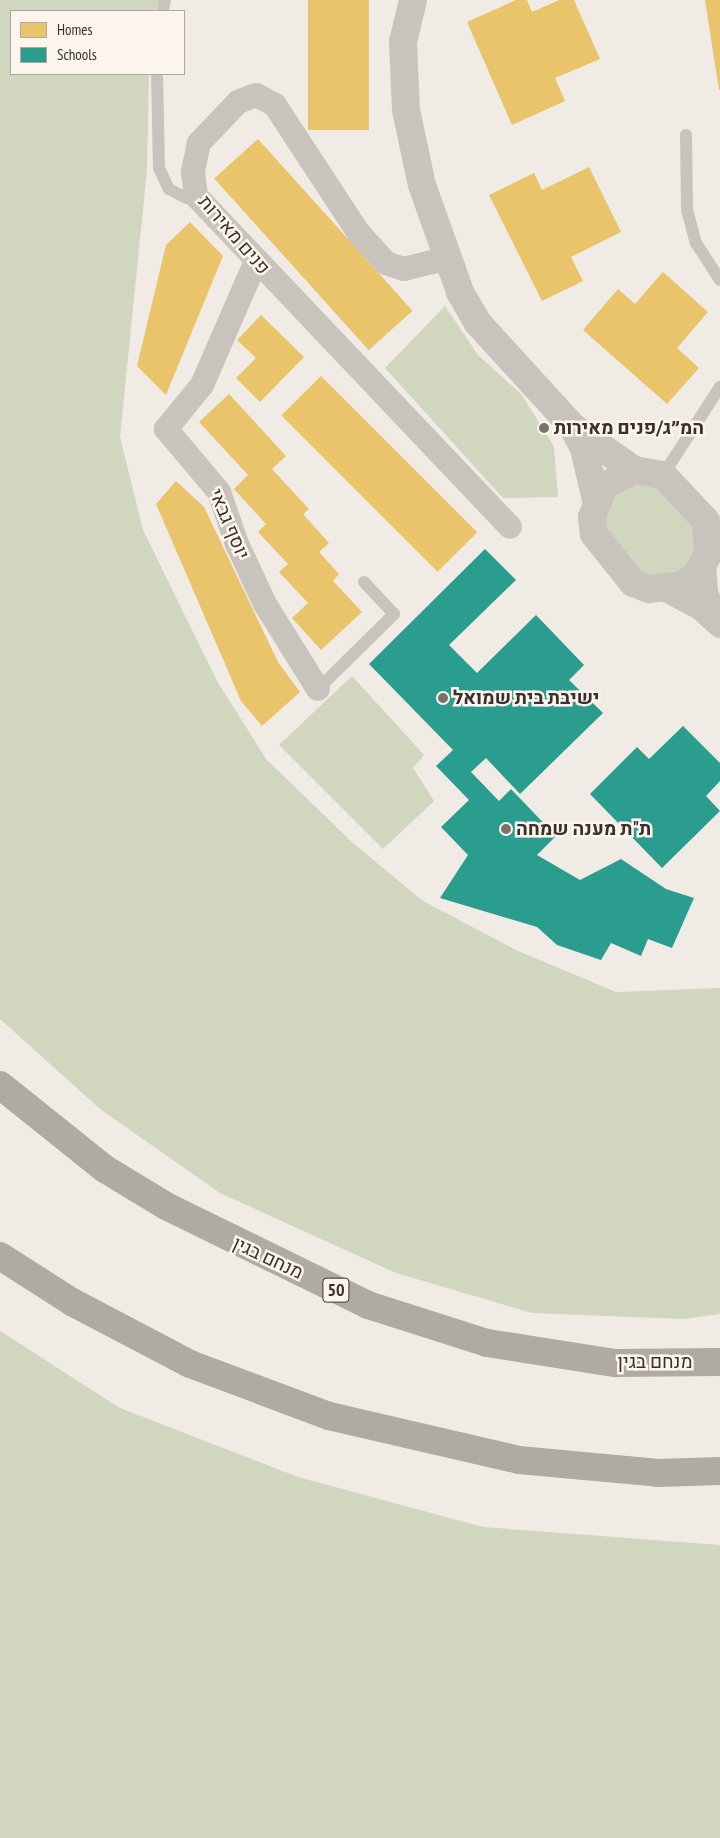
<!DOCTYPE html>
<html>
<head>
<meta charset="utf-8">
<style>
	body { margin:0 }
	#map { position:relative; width:720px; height:1838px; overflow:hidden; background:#f0ebe5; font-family:"PT Sans Narrow",Heebo,sans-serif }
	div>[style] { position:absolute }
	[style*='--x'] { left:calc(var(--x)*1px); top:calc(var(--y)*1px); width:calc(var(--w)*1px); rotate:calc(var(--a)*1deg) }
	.green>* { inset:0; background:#d1d6bf }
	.homes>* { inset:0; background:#e9c46a; transform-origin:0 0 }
	.schools>* { inset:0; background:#2a9d8f }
	.service>* { height:12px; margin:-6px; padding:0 6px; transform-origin:6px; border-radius:6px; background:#c9c3be }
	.minor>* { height:24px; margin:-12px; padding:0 12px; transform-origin:12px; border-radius:12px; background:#c9c3be }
	.tertiary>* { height:28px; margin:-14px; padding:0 14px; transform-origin:14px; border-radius:14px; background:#c9c3be }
	.motorway>* { height:28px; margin:-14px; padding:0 14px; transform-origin:14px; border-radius:14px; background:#afaaa4 }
	.dots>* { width:14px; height:14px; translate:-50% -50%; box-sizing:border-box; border:2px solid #fbf5ee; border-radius:50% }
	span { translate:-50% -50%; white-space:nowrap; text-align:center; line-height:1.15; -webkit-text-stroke:5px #fbf5ee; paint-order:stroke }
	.shield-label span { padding:1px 4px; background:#fbf5ee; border:1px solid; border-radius:4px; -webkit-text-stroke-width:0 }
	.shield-label { font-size:18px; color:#3b302b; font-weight:700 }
	.street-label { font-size:19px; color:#3b302b }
	.poi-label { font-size:19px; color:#3b302b; font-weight:700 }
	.left { translate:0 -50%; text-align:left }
	.legend { position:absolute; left:10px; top:10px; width:175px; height:65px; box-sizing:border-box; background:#fbf5ee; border:1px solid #aea6a0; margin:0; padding:6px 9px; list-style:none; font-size:15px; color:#3b302b }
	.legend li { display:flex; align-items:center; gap:10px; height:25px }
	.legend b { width:25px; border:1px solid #aea6a0 }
</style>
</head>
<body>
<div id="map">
	<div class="green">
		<div style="clip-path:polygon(0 0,160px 0,156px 11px,11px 11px,11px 74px,149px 74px,147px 169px,120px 437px,143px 530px,217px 681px,266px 759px,354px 844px,423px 901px,518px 951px,616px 992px,720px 988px,720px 1314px,683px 1319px,532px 1313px,396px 1273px,220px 1193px,100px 1109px,0 1019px)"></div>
		<div style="clip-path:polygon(445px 306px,478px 355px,522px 395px,554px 447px,558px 497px,503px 498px,385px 368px)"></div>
		<div style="clip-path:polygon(637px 482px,660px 486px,697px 527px,699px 554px,679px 577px,640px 576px,612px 545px,604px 519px,613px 495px)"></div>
		<div style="clip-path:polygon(352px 676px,424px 755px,413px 768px,434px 801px,383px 849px,279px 745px)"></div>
		<div style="clip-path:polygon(0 1331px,120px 1408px,298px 1477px,483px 1527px,720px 1545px,720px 1838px,0 1838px)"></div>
	</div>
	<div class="homes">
		<div style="left:308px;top:0;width:61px;height:130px"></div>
		<div style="clip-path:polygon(516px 0,527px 0,532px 12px,559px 0,574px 0,600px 59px,555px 78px,565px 101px,512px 125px,467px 22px)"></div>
		<div style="clip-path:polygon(705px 0,720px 0,720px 90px,719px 90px)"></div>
		<div style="left:258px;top:139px;width:231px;height:59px;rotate:48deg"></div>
		<div style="clip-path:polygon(589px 167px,621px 232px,571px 257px,583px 281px,542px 301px,489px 195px,534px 173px,542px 190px)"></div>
		<div style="clip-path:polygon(190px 222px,223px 256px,166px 395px,137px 366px,166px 245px)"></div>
		<div style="clip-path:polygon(663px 272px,708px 312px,677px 348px,699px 368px,667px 404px,583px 330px,618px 289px,635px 304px)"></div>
		<div style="clip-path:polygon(261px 315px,304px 357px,260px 402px,236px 378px,256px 358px,237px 340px)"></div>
		<div style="left:321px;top:376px;width:221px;height:56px;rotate:45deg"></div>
		<div style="clip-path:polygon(229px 394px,286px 456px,272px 469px,309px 509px,303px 514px,329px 543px,319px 552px,339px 574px,333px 581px,362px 612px,321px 650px,292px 618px,308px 603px,279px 572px,288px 564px,258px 532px,266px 524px,234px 489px,248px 475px,199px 422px)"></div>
		<div style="clip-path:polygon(176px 481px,204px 507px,278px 662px,300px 692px,262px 726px,241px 701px,156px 504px)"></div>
	</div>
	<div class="schools">
		<div style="clip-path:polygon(485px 549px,516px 580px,449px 645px,477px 673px,536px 615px,584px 665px,569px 680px,603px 713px,520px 794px,486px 758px,471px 772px,499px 801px,511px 789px,556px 836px,537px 855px,580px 880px,621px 859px,666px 889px,694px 898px,672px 948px,648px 939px,641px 956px,611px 943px,601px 960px,557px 945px,537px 927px,440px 898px,468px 855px,441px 827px,469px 800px,436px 766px,453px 750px,369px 664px)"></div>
		<div style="clip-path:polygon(683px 726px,720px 763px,720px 781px,706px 796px,720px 811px,662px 868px,590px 794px,637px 747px,649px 759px)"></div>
	</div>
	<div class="service">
		<div style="--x:163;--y:11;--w:11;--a:-80"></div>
		<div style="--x:157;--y:74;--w:94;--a:88.8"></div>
		<div style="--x:159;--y:168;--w:23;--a:65"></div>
		<div style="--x:169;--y:189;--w:20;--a:27"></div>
		<div style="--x:187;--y:198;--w:9;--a:-13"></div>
		<div style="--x:686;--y:135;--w:75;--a:89.2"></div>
		<div style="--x:687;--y:210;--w:34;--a:75"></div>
		<div style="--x:696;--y:243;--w:44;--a:57"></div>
		<div style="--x:663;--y:475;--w:105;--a:-57.1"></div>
		<div style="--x:318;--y:689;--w:107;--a:-44.6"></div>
		<div style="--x:394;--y:614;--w:44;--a:-133.2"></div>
	</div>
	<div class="minor">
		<div style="--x:448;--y:258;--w:45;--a:166"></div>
		<div style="--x:404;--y:269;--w:19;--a:-162"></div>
		<div style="--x:386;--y:263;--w:42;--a:-132.1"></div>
		<div style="--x:358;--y:232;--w:152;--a:-123.2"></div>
		<div style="--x:275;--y:105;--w:21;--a:-152"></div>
		<div style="--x:256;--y:95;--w:19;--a:159"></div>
		<div style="--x:238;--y:102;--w:57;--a:133.6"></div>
		<div style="--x:199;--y:143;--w:30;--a:102"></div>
		<div style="--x:193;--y:172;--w:24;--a:83"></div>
		<div style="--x:196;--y:196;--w:456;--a:46.5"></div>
		<div style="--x:256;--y:261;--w:135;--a:113.5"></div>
		<div style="--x:202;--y:385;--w:57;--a:129.3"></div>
		<div style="--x:166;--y:429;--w:82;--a:49.9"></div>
		<div style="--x:219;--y:492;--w:55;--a:70.9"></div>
		<div style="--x:237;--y:544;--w:66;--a:65"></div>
		<div style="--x:265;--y:604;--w:100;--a:58.1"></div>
		<div style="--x:704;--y:563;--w:31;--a:86"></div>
		<div style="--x:706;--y:594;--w:30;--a:64"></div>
		<div style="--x:666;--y:590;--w:38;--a:28"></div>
		<div style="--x:700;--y:608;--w:27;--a:42"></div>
	</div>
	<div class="tertiary">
		<div style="--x:413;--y:0;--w:43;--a:103.4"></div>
		<div style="--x:403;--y:42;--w:68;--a:87.5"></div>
		<div style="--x:406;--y:110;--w:77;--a:78"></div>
		<div style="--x:422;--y:185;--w:114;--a:70.4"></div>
		<div style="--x:460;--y:292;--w:34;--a:60"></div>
		<div style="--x:477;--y:322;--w:142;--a:47.6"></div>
		<div style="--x:573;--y:427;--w:75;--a:35.2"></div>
		<div style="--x:573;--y:428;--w:23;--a:61"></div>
		<div style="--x:584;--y:448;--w:53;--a:77"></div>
		<div style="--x:634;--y:470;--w:29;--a:10"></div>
		<div style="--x:663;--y:475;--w:63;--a:46.9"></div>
		<div style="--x:706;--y:521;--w:34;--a:87"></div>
		<div style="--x:708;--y:555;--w:22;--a:120"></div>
		<div style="--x:697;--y:574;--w:18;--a:142"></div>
		<div style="--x:683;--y:585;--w:34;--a:173"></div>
		<div style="--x:649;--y:589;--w:17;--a:-159"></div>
		<div style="--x:633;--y:583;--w:63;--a:-128.5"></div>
		<div style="--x:594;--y:534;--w:17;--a:-97"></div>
		<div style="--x:592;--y:517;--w:33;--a:-69"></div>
		<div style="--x:604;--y:486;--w:34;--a:-28"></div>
	</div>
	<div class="motorway">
		<div style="--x:0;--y:1085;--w:134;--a:38.7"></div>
		<div style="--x:105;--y:1169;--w:71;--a:31.2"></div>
		<div style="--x:166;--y:1206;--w:225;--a:26.1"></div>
		<div style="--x:368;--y:1305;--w:125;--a:17.7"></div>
		<div style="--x:487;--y:1343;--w:130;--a:8.9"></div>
		<div style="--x:615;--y:1363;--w:105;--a:-0.5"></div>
		<div style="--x:0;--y:1256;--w:85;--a:32.6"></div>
		<div style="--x:72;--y:1302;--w:133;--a:27.7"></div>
		<div style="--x:190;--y:1364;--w:148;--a:20.5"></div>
		<div style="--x:329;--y:1416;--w:195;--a:13"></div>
		<div style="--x:519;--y:1460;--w:140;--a:5.3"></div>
		<div style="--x:658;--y:1473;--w:62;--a:-1.8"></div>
	</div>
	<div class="dots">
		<div style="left:544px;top:428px;background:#7a716c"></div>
		<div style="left:443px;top:698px;background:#7a716c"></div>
		<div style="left:506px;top:829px;background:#7a716c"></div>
	</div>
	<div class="shield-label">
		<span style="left:336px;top:1290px">50</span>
	</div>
	<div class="street-label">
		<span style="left:234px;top:235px;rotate:49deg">פנים מאירות</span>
		<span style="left:229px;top:524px;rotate:67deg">יוסף גבאי</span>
		<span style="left:268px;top:1258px;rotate:25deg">מנחם בגין</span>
		<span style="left:655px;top:1362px">מנחם בגין</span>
	</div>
	<div class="poi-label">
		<span class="left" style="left:554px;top:428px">המ״ג/פנים מאירות</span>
		<span class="left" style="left:453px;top:698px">ישיבת בית שמואל</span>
		<span class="left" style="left:516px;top:829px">ת"ת מענה שמחה</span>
	</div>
	<ul class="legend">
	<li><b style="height:14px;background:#e9c46a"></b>Homes</li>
	<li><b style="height:14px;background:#2a9d8f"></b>Schools</li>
	</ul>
</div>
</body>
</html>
